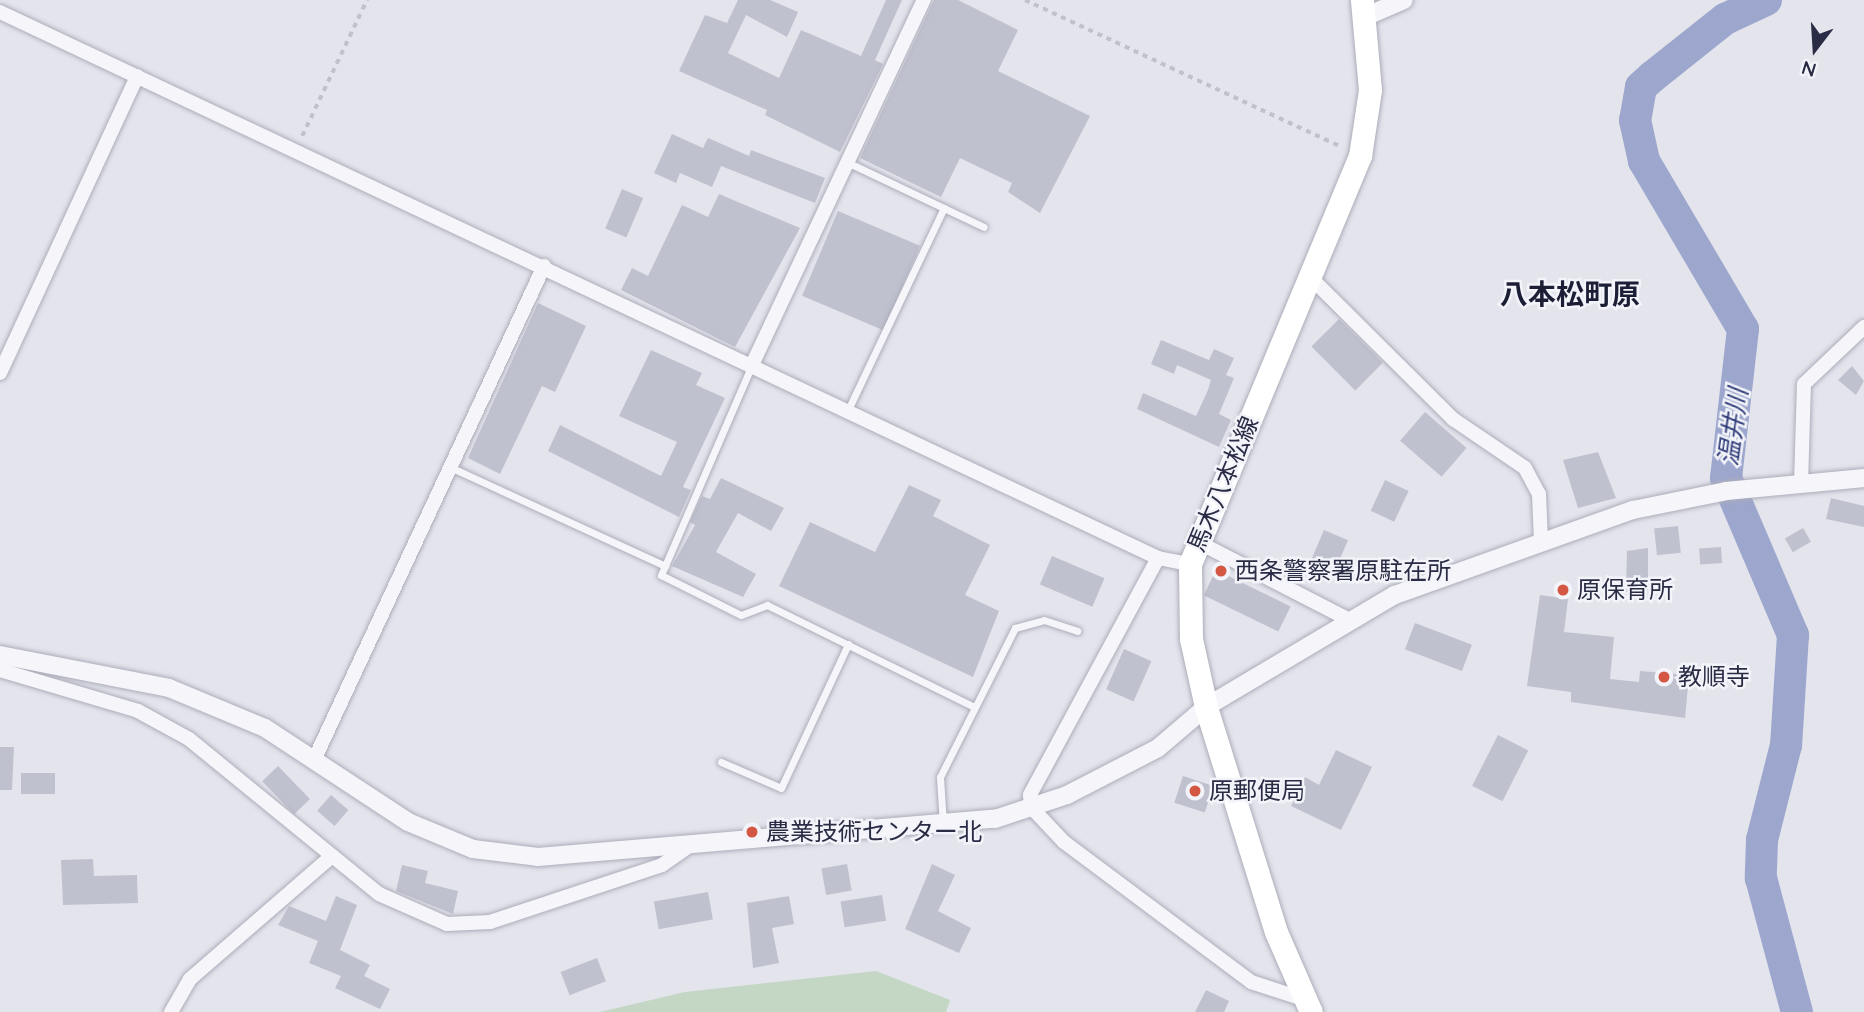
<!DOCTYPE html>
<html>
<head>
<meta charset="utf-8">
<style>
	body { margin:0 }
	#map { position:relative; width:1864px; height:1012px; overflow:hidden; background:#e3e4ec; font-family:Quicksand,"Noto Sans JP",sans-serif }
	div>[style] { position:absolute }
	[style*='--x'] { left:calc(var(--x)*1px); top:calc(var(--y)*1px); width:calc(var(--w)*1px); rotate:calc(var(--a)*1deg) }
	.green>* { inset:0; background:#c4d6c4 }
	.river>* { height:32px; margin:-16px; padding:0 16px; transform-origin:16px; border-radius:16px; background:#9da7cd }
	.building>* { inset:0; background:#c0c1cf; transform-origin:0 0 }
	.path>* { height:3.5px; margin-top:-1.75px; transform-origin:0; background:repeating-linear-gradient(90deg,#c1c1cb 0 5px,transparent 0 10px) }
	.roads { filter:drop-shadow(0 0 2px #acadba) drop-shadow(0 0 2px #acadba) }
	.service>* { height:7px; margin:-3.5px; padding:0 3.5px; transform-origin:3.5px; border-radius:3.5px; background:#f6f6fa }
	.minor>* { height:14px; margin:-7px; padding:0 7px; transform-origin:7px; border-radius:7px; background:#f6f6fa }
	.tertiary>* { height:18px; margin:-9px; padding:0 9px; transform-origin:9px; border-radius:9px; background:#f6f6fa }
	.primary>* { height:23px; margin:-11.5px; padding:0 11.5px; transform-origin:11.5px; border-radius:11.5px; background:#fff }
	.dots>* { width:19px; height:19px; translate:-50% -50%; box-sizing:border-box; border:4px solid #f3f4f9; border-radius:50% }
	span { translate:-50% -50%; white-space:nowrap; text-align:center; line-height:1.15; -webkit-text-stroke:5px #f3f4f9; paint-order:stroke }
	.street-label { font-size:24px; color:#2a2c45 }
	.poi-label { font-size:24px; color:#2a2c45 }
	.left { translate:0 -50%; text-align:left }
	.water-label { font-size:26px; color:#323e7b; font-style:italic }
	.quarter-label { font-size:28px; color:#1c1e36; font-weight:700 }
	.north { position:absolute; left:1780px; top:14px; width:70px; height:70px; -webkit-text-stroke:5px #f3f4f9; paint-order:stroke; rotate:197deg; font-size:19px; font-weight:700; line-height:28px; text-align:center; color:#2a2c45 }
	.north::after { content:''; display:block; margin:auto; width:24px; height:32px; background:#2a2c45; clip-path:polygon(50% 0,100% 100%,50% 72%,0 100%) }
</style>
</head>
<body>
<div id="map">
	<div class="green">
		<div style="clip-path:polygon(876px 971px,950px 1000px,946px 1012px,600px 1012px,685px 992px)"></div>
	</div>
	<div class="river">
		<div style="--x:1766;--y:0;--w:45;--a:155.1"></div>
		<div style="--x:1725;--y:19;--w:93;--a:141.5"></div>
		<div style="--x:1652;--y:77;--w:15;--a:138"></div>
		<div style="--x:1641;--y:87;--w:34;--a:100"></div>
		<div style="--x:1635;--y:120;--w:42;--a:77.6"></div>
		<div style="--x:1644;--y:161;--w:195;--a:59.5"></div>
		<div style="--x:1743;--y:329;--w:150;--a:96.5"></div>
		<div style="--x:1726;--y:478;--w:171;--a:66.9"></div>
		<div style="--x:1793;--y:635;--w:110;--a:93.6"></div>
		<div style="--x:1786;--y:745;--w:98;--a:104.2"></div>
		<div style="--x:1762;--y:840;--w:38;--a:92"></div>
		<div style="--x:1761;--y:878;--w:139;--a:75"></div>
	</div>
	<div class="building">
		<div style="clip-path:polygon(738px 0,770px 0,798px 12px,787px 37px,746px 15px,728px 53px,779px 78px,801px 30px,861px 56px,886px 0,902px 0,875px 60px,883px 64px,840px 152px,765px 115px,767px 110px,679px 71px,705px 15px,727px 23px)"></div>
		<div style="clip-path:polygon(934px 0,958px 0,1018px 30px,998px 71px,1090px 116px,1040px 213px,1008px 192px,1012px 183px,960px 158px,941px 197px,860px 158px)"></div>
		<div style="clip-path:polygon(672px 134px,703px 148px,708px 138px,749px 156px,751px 150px,825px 178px,815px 203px,721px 166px,712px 187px,680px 173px,676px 183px,654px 173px)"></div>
		<div style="left:622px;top:189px;width:23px;height:43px;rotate:23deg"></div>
		<div style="clip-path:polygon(719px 194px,800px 228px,735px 347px,621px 290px,632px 268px,648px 276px,682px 205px,708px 217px)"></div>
		<div style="left:838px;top:211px;width:89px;height:92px;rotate:23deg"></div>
		<div style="clip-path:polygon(538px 303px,586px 326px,555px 392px,542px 386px,500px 474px,468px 458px)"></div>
		<div style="left:1339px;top:319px;width:62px;height:39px;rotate:45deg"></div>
		<div style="clip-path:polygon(1161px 340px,1209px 360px,1214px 349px,1234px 358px,1226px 375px,1234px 378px,1219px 414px,1231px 420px,1219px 447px,1137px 409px,1143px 393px,1196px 416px,1208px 390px,1211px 380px,1177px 365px,1174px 374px,1151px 364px)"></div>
		<div style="clip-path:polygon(651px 350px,702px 373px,696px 385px,725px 398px,683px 487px,691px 490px,679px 517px,548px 451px,560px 425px,661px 476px,677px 442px,619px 416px)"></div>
		<div style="clip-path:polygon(1852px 366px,1864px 381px,1856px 395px,1838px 380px)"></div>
		<div style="left:1425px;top:412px;width:55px;height:38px;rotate:41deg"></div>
		<div style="clip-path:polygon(1598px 452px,1616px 498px,1578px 508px,1563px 460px)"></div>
		<div style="clip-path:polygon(721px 478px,784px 508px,771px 531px,738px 513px,716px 552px,756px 574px,743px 597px,672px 566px,695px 525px,690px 522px,702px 496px,710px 499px)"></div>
		<div style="left:1385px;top:480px;width:26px;height:34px;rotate:25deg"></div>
		<div style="clip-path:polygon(909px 485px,941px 500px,933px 516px,990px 545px,965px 595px,999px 611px,973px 677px,779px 586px,810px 522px,875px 552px)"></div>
		<div style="clip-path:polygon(1831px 498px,1864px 506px,1864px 527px,1826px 519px)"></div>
		<div style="left:1678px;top:526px;width:27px;height:24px;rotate:84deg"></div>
		<div style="left:1803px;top:528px;width:16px;height:21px;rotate:60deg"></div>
		<div style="left:1324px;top:530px;width:26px;height:34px;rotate:23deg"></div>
		<div style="left:1721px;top:547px;width:16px;height:22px;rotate:86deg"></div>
		<div style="clip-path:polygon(1648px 548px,1648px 590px,1626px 592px,1627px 551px)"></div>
		<div style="left:1052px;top:556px;width:57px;height:31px;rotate:23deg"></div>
		<div style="left:1216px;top:570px;width:83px;height:28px;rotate:26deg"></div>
		<div style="clip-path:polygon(1540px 595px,1568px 599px,1564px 632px,1614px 637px,1610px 679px,1639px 682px,1640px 671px,1689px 675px,1685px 718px,1571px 702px,1571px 692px,1527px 686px)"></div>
		<div style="left:1415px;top:623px;width:61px;height:28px;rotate:21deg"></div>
		<div style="left:1124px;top:649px;width:30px;height:44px;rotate:24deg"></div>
		<div style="left:1498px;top:735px;width:34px;height:57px;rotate:27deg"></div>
		<div style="clip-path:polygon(0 747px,14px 747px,12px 790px,0 790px)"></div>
		<div style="clip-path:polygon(1336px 750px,1372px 767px,1341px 830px,1291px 806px,1305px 777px,1319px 785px)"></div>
		<div style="left:278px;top:766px;width:46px;height:22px;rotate:46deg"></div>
		<div style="left:21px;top:773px;width:34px;height:21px"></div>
		<div style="left:1183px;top:776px;width:32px;height:28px;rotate:18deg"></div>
		<div style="left:331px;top:795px;width:23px;height:21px;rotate:41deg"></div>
		<div style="clip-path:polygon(93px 859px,94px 876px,137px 875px,138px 903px,63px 905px,61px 860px)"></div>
		<div style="left:847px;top:864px;width:27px;height:26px;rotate:80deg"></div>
		<div style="clip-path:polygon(932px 864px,955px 875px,938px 911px,971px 928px,959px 953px,905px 929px)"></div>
		<div style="clip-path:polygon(402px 865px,428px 871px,425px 883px,458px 891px,453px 914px,396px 891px)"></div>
		<div style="left:708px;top:892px;width:28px;height:55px;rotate:80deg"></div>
		<div style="left:882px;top:895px;width:26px;height:42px;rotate:81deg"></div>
		<div style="clip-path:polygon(336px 896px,357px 905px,340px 950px,370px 965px,364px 976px,390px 989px,380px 1009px,335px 988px,341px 976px,309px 963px,318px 941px,278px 925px,289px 906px,326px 921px)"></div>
		<div style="clip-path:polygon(789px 896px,794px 924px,772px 928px,779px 963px,753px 968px,747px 903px)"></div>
		<div style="left:597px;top:958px;width:25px;height:39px;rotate:69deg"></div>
		<div style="clip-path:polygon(1206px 990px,1229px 1001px,1224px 1012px,1195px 1012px)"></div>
	</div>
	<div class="path">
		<div style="--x:1025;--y:0;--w:349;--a:24.9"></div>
		<div style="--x:302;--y:136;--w:151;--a:-64.5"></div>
	</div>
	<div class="roads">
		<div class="service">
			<div style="--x:849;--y:163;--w:149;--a:25.4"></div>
			<div style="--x:751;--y:367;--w:227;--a:113.4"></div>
			<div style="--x:661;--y:575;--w:89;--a:26.6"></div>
			<div style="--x:741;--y:615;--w:28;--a:-21"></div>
			<div style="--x:767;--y:605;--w:229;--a:26.2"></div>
			<div style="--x:847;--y:412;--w:226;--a:-64.6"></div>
			<div style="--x:450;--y:467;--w:237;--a:24.7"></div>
			<div style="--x:721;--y:762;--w:65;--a:23.4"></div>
			<div style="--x:781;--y:788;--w:159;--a:-65"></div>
			<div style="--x:943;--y:824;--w:47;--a:-93.7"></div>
			<div style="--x:940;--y:777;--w:167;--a:-63.3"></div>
			<div style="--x:1015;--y:628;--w:30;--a:-15"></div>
			<div style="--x:1044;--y:620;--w:35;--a:18"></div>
		</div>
		<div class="minor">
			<div style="--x:0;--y:12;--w:1280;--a:25.24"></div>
			<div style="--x:1158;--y:558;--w:33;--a:11"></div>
			<div style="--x:1312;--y:279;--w:199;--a:44.8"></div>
			<div style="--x:1453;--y:419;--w:87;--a:34.2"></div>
			<div style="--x:1525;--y:468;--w:30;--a:62"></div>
			<div style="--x:1539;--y:494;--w:47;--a:87.6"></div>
			<div style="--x:751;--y:367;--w:406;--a:-64.8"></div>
			<div style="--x:0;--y:373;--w:327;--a:-65.2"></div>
			<div style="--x:1801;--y:484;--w:100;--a:-88.3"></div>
			<div style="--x:1804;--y:384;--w:83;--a:-43.5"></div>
			<div style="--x:1196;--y:541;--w:171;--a:27.2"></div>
			<div style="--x:1158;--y:558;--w:269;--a:118.4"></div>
			<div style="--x:1030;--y:795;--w:12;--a:85"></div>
			<div style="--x:1031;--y:807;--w:48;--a:46.7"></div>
			<div style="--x:1064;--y:842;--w:234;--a:36.8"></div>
			<div style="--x:1251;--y:982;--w:52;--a:18.1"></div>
			<div style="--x:0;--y:670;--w:144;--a:16.5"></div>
			<div style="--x:138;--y:711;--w:58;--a:28.8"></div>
			<div style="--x:189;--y:739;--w:245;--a:39.2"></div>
			<div style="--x:379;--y:894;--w:74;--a:23.8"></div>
			<div style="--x:447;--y:924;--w:43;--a:-2.7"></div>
			<div style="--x:490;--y:922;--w:181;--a:-18.3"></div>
			<div style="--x:662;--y:865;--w:35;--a:-35"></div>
			<div style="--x:314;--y:760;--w:545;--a:-65.03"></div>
			<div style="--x:171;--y:1012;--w:38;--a:-60"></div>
			<div style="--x:190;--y:979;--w:188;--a:-40.9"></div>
		</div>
		<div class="tertiary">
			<div style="--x:1367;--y:16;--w:40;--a:-23.4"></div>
			<div style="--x:0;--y:655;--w:172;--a:11"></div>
			<div style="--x:169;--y:688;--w:104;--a:22.6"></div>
			<div style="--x:265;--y:728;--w:171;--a:33.3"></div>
			<div style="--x:408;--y:822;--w:70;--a:22.6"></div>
			<div style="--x:473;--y:849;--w:65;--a:7"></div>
			<div style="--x:538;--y:857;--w:459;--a:-4.8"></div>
			<div style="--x:995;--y:819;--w:76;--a:-18.4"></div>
			<div style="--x:1067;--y:795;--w:102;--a:-27.3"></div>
			<div style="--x:1158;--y:748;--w:63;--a:-40.5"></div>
			<div style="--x:1206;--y:707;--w:220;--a:-30.7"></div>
			<div style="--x:1395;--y:595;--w:253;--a:-19.7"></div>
			<div style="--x:1633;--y:510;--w:95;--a:-11.5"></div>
			<div style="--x:1726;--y:491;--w:139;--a:-5.4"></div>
		</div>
		<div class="primary">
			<div style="--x:1311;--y:1012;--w:87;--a:-113.6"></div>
			<div style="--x:1276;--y:932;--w:236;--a:-107.3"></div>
			<div style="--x:1206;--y:707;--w:70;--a:-102.4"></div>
			<div style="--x:1191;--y:639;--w:75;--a:-90.8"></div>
			<div style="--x:1190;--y:564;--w:442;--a:-67.4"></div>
			<div style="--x:1360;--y:156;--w:67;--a:-81.4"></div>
			<div style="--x:1370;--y:90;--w:90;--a:-95.1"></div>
		</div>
	</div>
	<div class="dots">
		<div style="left:1221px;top:571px;background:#d45744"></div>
		<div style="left:1563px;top:590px;background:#d45744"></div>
		<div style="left:1664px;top:677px;background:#d45744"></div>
		<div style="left:1195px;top:791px;background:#d45744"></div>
		<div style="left:752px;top:832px;background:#d45744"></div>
	</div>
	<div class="street-label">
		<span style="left:1223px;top:484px;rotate:-67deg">馬木八本松線</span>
	</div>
	<div class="poi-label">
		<span class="left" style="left:1235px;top:571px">西条警察署原駐在所</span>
		<span class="left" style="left:1577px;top:590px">原保育所</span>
		<span class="left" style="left:1678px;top:677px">教順寺</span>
		<span class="left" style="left:1209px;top:791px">原郵便局</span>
		<span class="left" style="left:766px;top:832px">農業技術センター北</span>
	</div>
	<div class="water-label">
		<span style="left:1733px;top:427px;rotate:-82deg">温井川</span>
	</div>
	<div class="quarter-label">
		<span style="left:1570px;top:294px">八本松町原</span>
	</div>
	<div class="north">N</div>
</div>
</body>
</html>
